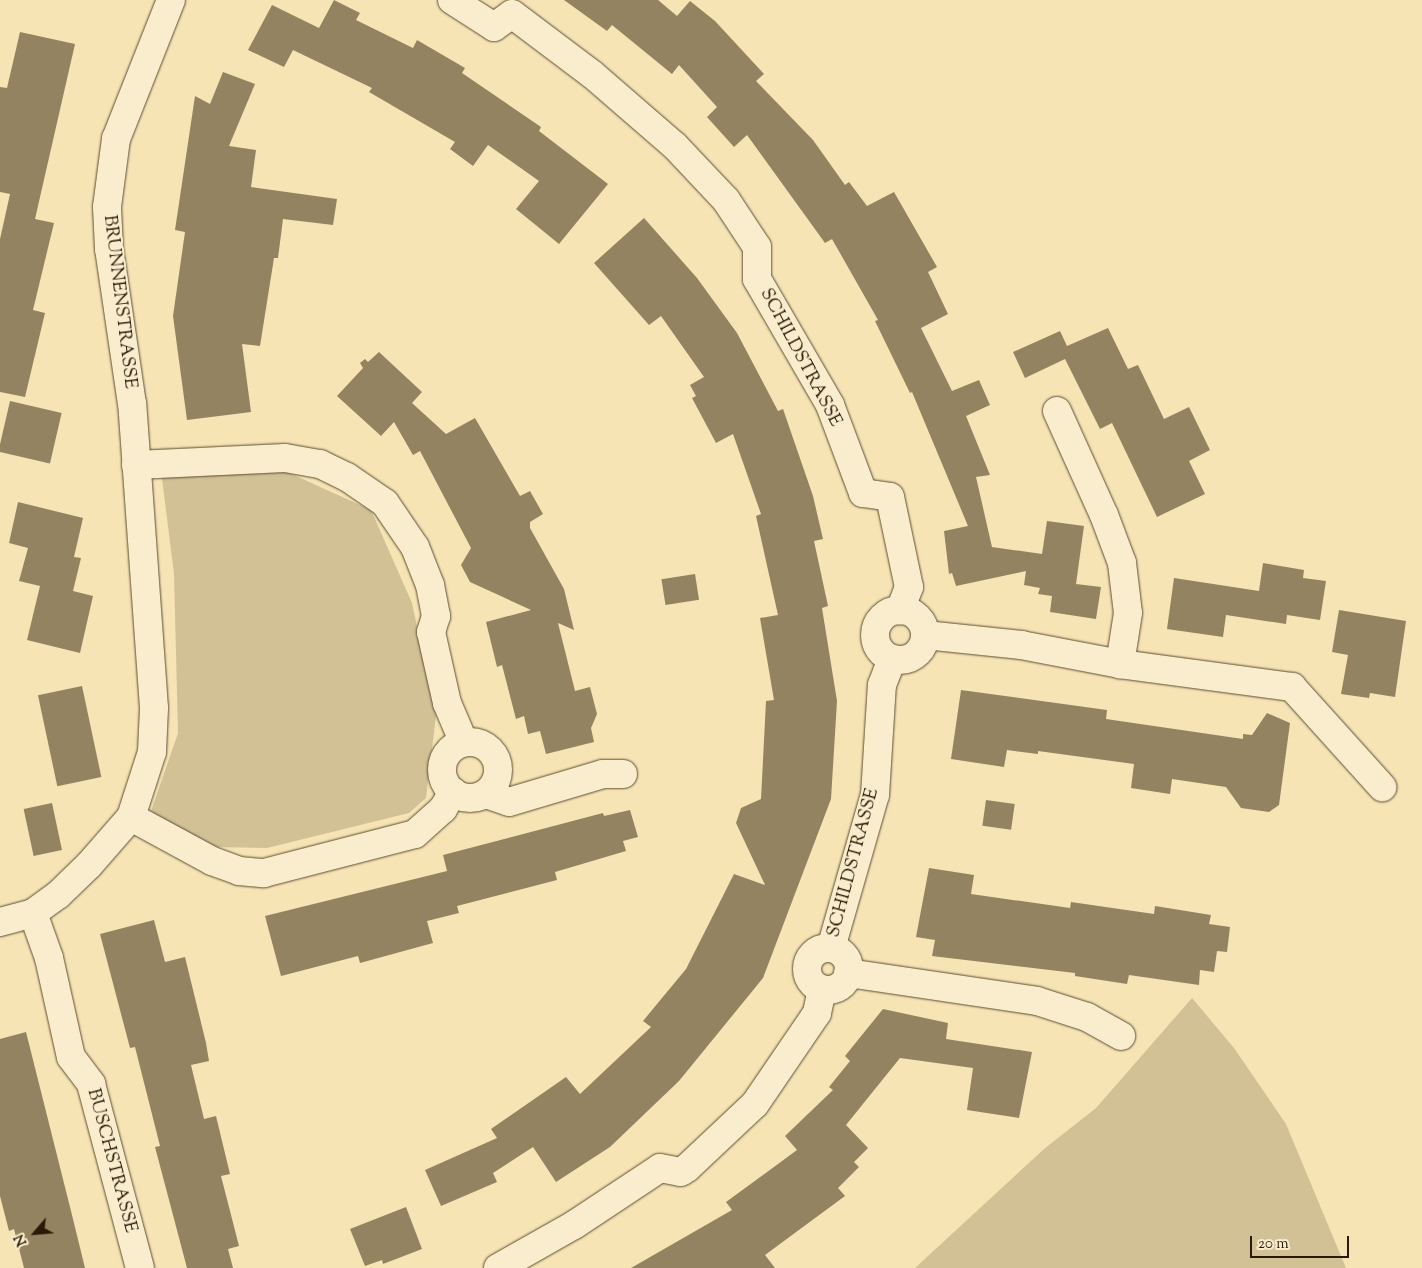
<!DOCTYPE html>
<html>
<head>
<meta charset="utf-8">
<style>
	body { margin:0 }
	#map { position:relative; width:1422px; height:1268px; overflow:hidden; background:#f6e4b4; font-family:"Sorts Mill Goudy",serif }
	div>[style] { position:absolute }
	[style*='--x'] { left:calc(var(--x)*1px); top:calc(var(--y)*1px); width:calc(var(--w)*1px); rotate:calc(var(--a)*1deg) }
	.green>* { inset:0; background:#d3c196 }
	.building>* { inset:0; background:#948360; transform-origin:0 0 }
	.roads { filter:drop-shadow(0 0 1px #5c4c31) drop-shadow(0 0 1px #5c4c31) }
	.minor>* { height:28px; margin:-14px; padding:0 14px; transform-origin:14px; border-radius:14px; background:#f9edce }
	.minor>.ring { margin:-14px; padding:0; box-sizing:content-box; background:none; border:28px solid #f9edce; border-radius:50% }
	span { translate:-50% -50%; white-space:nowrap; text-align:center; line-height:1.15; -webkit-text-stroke:4px #f9edce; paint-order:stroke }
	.street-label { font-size:18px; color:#291905 }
	.north { position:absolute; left:10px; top:1208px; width:50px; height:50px; -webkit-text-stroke:4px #f9edce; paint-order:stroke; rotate:243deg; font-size:14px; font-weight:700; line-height:20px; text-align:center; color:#291905 }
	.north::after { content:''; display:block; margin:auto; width:18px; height:22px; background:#291905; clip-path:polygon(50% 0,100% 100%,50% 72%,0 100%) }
	.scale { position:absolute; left:1250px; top:1236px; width:99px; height:22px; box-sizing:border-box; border:2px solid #291905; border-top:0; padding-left:6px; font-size:15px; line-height:18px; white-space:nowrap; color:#291905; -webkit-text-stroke:4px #f9edce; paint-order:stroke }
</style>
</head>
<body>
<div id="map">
	<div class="green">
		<div style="clip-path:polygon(161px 471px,285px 471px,371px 510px,412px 603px,436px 716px,426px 798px,409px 813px,267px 848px,210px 847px,150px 814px,178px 733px,174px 574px)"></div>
		<div style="clip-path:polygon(1192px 998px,1234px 1048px,1286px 1124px,1346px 1268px,915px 1268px,1044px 1149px,1096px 1108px)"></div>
	</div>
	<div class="building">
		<div style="clip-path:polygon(334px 0,360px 13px,356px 20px,413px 48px,417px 40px,465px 68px,462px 73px,541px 127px,539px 131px,608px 184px,559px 244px,516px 209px,539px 181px,488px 145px,473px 166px,450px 149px,455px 142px,369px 92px,372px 88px,293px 50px,284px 67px,248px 50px,272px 5px,319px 28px)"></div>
		<div style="clip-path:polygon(564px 0,658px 0,677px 16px,690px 1px,715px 21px,764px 74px,756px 81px,813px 140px,845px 185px,849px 182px,867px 206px,894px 192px,937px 267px,928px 272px,948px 314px,921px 328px,952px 391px,979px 380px,990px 405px,966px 416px,990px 475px,976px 477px,992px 547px,1042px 554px,1047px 521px,1084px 526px,1076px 584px,1101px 587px,1096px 619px,1050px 612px,1052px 596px,1038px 594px,1040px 588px,1024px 585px,1026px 571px,956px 586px,952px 573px,949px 574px,944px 531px,968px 526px,912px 392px,910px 393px,875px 321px,878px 320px,832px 239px,825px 243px,747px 135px,734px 147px,707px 117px,717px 107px,679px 65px,672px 74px,612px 25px,607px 31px)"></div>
		<div style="clip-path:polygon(20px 32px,75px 44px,35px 219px,54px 223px,33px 310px,45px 313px,25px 397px,0 392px,0 239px,10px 194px,0 192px,0 87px,7px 88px)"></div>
		<div style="clip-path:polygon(223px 72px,255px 84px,229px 146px,256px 150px,251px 187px,337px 199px,333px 225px,283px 219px,278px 258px,274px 258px,260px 346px,242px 344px,251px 412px,187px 420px,173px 316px,185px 232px,175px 230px,195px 96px,210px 104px)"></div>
		<div style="clip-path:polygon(644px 218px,697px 278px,737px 333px,778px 411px,783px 409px,813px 496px,823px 539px,814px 541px,828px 606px,822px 608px,837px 701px,831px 799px,763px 978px,679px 1081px,610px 1147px,556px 1182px,533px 1147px,493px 1173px,497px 1182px,441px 1206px,425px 1170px,497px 1138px,491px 1129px,566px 1077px,580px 1094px,651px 1027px,643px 1021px,686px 969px,734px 874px,765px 885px,736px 823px,741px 808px,761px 799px,766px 701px,774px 700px,760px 618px,778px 615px,756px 516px,761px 514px,733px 434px,716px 443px,692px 398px,696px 396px,690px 385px,704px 377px,661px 316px,649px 325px,594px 263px)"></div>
		<div style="clip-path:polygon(1108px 328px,1128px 369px,1138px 365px,1164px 419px,1189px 407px,1210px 450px,1189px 461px,1205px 494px,1157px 517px,1112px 423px,1100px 429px,1065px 359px,1025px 378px,1013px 352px,1060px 331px,1067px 346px)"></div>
		<div style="clip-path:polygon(379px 352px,422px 392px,412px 403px,446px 434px,475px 418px,520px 496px,530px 491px,543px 514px,530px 522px,530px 528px,564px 589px,574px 630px,558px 623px,575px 691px,590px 687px,597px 714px,591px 728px,594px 742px,546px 754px,540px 731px,528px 734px,524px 716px,516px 719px,502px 665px,497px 667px,486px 622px,531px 610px,470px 582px,461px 565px,471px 548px,420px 451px,413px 455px,394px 422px,381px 436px,337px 396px,363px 368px,360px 363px,365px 359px,368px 362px)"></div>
		<div style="left:10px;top:401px;width:53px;height:52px;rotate:13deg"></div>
		<div style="clip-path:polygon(18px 502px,83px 518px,74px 557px,81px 558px,73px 591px,93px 596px,80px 653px,27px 640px,40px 586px,19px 581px,28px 548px,9px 543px)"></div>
		<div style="clip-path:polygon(1263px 563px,1304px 570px,1303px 578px,1326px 581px,1320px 620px,1287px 615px,1286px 624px,1226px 615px,1223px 637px,1167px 629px,1174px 578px,1259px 591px)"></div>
		<div style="left:695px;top:574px;width:26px;height:34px;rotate:81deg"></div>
		<div style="clip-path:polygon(1339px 610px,1406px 621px,1395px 697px,1370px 693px,1369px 698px,1341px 694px,1348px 655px,1332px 652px)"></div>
		<div style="left:82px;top:686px;width:93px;height:45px;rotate:78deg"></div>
		<div style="clip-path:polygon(961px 690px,1107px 710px,1106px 719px,1243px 739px,1243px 734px,1252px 735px,1267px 713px,1290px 723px,1279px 805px,1269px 812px,1241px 808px,1226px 787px,1172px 779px,1170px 794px,1131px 788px,1134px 764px,1038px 751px,1038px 754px,1007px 750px,1004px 767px,951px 759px)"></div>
		<div style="left:986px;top:800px;width:29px;height:26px;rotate:8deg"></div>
		<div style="left:52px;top:803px;width:48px;height:29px;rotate:78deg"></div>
		<div style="clip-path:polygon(630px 810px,638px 837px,623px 841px,626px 851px,555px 872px,557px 880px,457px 906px,459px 913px,427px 921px,433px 943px,360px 963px,358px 956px,281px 976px,265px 916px,447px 871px,443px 855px,603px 813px,604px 816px)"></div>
		<div style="clip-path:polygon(929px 868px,974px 875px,971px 894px,1070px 908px,1071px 902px,1154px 914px,1155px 906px,1211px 915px,1209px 924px,1230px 927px,1227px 952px,1217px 951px,1214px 972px,1200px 970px,1199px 985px,1129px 975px,1127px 984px,1075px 976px,1075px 973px,932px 956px,935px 940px,916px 937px)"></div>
		<div style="clip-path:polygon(154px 920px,165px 962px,185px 957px,206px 1043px,209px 1061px,191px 1065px,204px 1119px,216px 1116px,230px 1174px,221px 1176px,239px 1246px,228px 1249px,233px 1268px,187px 1268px,155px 1147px,160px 1146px,135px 1047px,130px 1048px,100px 934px)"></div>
		<div style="clip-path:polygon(883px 1009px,948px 1023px,946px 1039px,1032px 1052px,1019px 1118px,967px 1110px,973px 1068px,900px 1058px,846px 1125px,868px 1148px,854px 1162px,859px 1167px,838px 1188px,845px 1196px,765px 1255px,775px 1268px,631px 1268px,732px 1210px,726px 1202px,797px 1150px,785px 1136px,833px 1090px,829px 1087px,850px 1061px,845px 1056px)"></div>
		<div style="clip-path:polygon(26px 1032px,72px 1215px,85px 1268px,24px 1268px,14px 1229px,9px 1231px,0 1196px,0 1039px)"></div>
		<div style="clip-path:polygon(406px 1207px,422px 1249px,383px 1264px,382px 1260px,365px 1266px,350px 1229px)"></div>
	</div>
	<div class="roads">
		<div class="minor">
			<div style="--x:452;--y:0;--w:50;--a:32.7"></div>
			<div style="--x:494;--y:27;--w:22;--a:-36"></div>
			<div style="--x:512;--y:14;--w:101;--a:37"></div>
			<div style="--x:593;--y:75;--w:108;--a:40.9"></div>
			<div style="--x:675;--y:146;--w:74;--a:46.6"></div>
			<div style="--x:726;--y:200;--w:56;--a:56.6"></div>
			<div style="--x:757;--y:247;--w:32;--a:90"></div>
			<div style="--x:757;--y:279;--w:146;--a:59.9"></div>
			<div style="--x:830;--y:405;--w:94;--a:69.4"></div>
			<div style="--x:863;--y:493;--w:27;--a:8"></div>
			<div style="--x:890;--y:497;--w:92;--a:78.1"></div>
			<div style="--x:909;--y:587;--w:25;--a:111"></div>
			<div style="--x:1057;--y:411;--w:114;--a:65.7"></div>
			<div style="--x:1104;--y:515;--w:51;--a:69.4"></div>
			<div style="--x:1122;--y:563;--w:50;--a:83.2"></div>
			<div style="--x:1128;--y:613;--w:52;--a:98.9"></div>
			<div style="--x:136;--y:465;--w:149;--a:-2.7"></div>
			<div style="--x:285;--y:458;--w:36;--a:10"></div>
			<div style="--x:320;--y:464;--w:30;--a:26"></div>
			<div style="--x:347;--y:477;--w:46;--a:34.4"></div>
			<div style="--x:385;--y:503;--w:53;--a:55.7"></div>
			<div style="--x:415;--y:547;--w:41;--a:68.5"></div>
			<div style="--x:430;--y:585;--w:32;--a:79"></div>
			<div style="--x:436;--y:616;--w:17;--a:107"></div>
			<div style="--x:431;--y:632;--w:73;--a:77.3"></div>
			<div style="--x:447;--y:703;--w:43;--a:67"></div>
			<div class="ring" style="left:875px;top:610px;width:22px;height:22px"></div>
			<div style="--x:925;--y:635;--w:97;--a:5.9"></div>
			<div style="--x:1021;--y:645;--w:101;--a:10.9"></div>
			<div style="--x:1120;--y:664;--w:174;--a:7.6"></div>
			<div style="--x:1292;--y:687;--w:135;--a:48"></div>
			<div class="ring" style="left:442px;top:742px;width:28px;height:28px"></div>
			<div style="--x:486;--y:794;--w:24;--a:19"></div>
			<div style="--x:509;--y:802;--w:98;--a:-16.6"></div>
			<div style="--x:603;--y:774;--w:20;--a:0"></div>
			<div style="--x:131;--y:817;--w:92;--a:28.5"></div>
			<div style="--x:212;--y:861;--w:29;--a:20"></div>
			<div style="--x:239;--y:871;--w:25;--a:5"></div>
			<div style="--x:264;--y:873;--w:156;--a:-14.5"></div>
			<div style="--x:415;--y:834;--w:38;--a:-42"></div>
			<div style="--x:443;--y:809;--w:20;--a:-60"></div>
			<div style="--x:33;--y:913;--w:48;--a:70.4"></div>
			<div style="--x:49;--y:958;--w:101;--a:77.5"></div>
			<div style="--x:71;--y:1057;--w:34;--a:53"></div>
			<div style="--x:91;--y:1084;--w:190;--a:75.1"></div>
			<div style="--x:0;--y:922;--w:34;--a:-15"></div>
			<div style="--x:33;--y:913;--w:31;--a:-36"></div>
			<div style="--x:58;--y:895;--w:43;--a:-44.1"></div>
			<div style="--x:89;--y:865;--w:64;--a:-48.8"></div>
			<div style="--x:131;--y:817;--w:68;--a:-72.1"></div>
			<div style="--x:152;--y:752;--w:44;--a:-87.4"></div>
			<div style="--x:154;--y:708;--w:305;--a:-94.1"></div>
			<div style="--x:132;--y:404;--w:157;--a:-98.4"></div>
			<div style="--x:109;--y:249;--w:42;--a:-92.7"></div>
			<div style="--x:107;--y:207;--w:69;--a:-82.5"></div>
			<div style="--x:116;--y:139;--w:149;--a:-68.4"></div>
			<div style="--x:831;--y:948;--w:159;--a:-74"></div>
			<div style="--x:875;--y:795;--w:110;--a:-86.4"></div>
			<div style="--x:882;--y:685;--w:28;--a:-69"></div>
			<div class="ring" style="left:807px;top:948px;width:14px;height:14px"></div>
			<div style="--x:848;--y:973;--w:191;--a:8.4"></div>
			<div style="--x:1037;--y:1001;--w:52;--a:17.7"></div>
			<div style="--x:1087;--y:1017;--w:39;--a:29"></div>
			<div style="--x:498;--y:1268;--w:87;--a:-29.5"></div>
			<div style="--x:574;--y:1225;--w:103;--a:-33.5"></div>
			<div style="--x:660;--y:1168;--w:21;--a:11"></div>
			<div style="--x:681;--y:1172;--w:7;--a:-34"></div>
			<div style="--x:687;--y:1168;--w:93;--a:-43.3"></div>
			<div style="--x:755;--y:1104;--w:110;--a:-55.7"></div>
			<div style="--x:817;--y:1013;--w:24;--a:-78"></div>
		</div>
	</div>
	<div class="street-label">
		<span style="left:119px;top:302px;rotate:83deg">BRUNNENSTRASSE</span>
		<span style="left:800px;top:358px;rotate:62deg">SCHILDSTRASSE</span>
		<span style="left:854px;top:863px;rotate:-75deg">SCHILDSTRASSE</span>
		<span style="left:111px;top:1161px;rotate:75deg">BUSCHSTRASSE</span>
	</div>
	<div class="north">N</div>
	<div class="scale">20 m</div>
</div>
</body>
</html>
